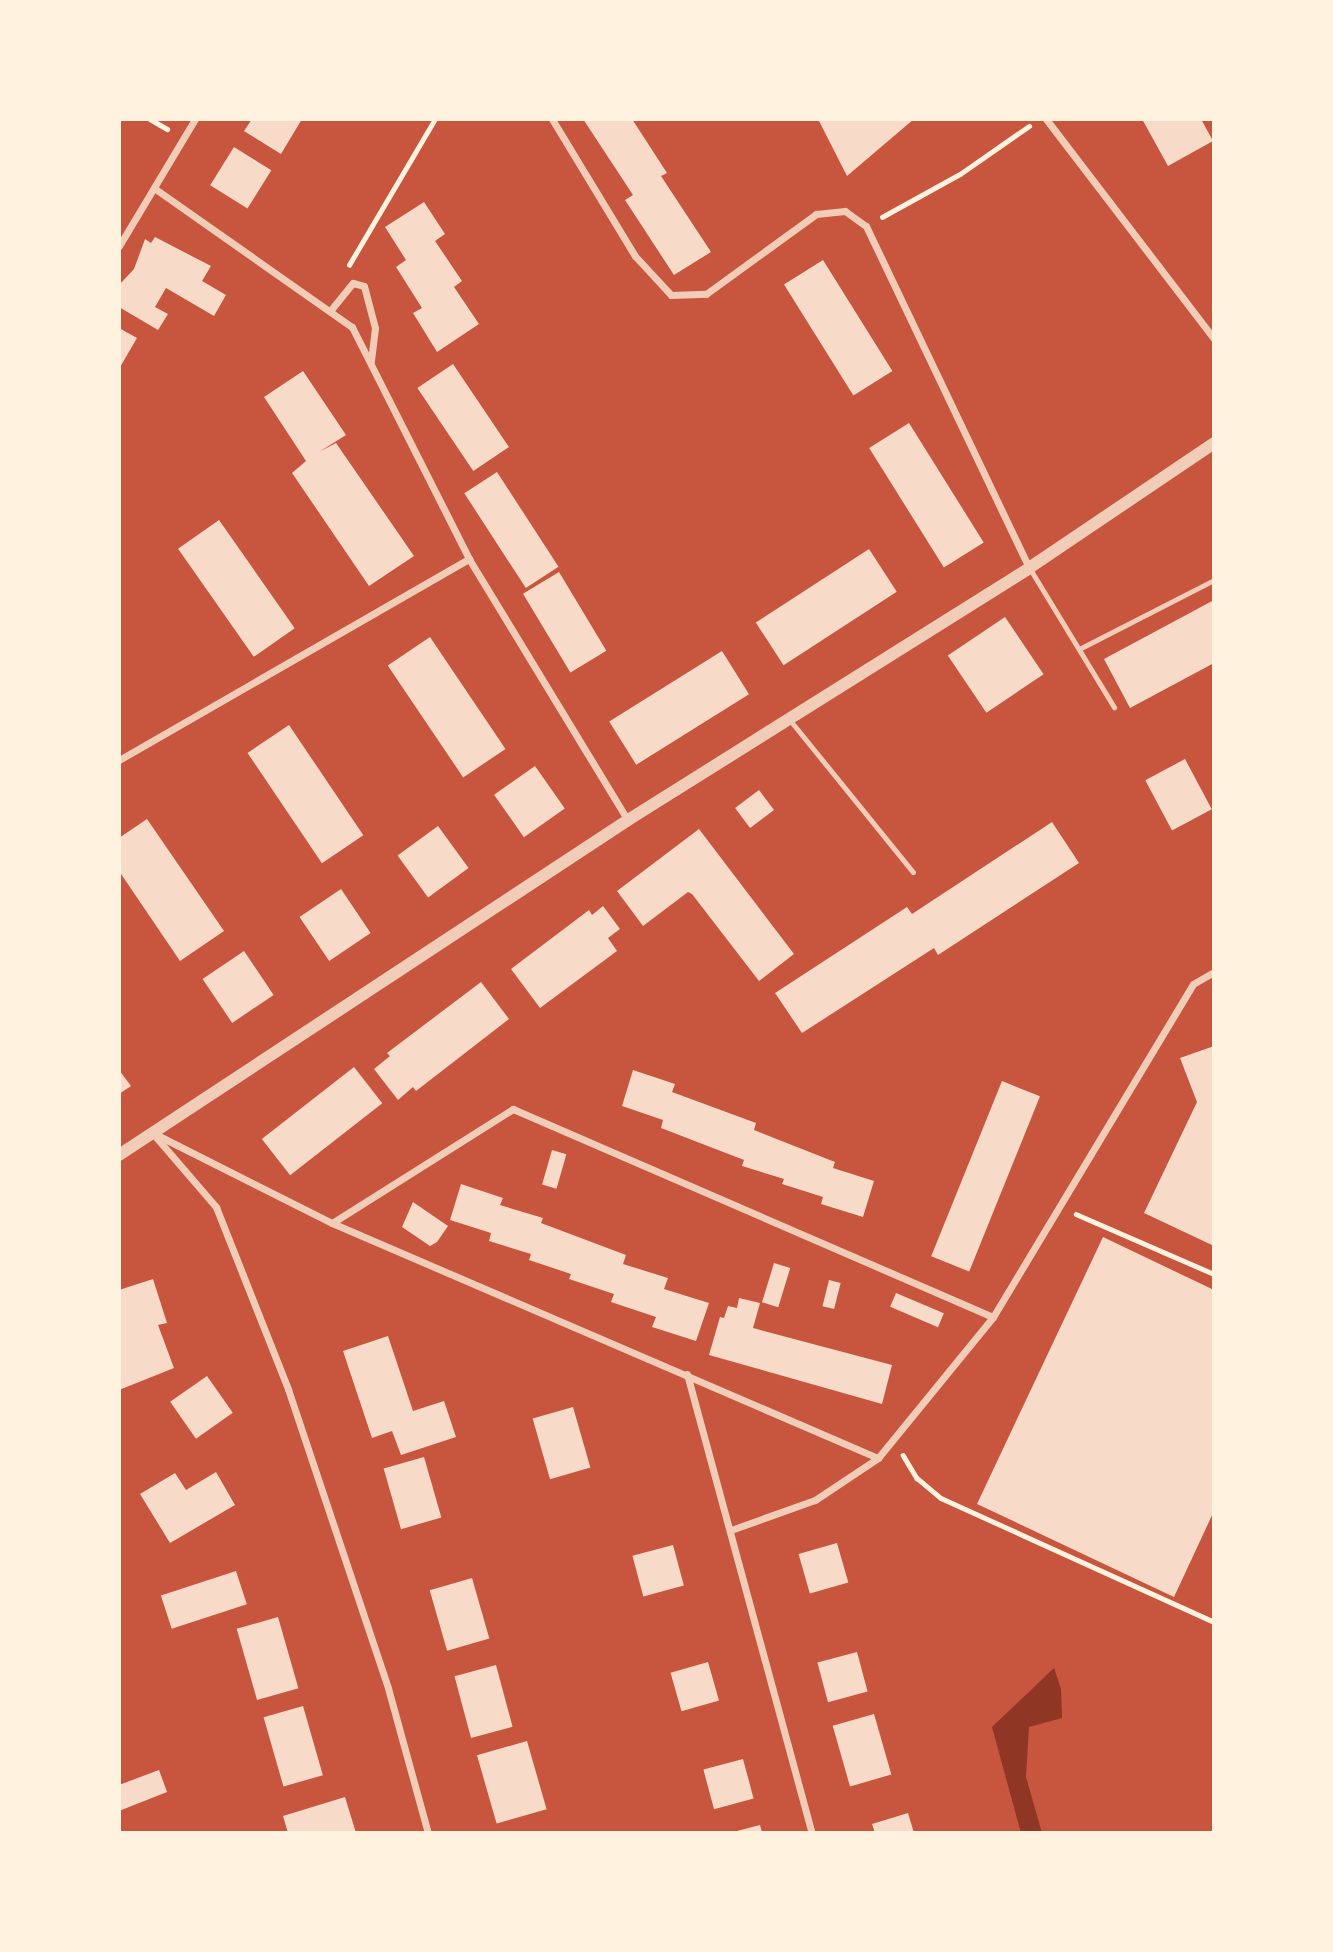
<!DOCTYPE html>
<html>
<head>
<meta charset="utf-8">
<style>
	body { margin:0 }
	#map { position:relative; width:1333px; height:1952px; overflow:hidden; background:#c8553d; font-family:Barlow,sans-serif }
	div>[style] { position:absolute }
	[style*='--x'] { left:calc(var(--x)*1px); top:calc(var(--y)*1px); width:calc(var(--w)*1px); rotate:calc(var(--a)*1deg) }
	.water>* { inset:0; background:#8f3625 }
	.building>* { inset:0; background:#f7dbc8; transform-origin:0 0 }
	.path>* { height:4.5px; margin:-2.25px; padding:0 2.25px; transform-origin:2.25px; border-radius:2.25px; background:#fff3e0 }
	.service>* { height:5px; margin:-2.5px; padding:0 2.5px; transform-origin:2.5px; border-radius:2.5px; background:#f1ccb7 }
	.minor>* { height:7px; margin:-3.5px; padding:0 3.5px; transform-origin:3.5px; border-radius:3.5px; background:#f1ccb7 }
	.tertiary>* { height:12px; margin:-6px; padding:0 6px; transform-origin:6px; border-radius:6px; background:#f1ccb7 }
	span { translate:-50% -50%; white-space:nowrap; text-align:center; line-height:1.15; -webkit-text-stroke:5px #fff3e0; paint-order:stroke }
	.frame { position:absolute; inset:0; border:121px solid #fff3e0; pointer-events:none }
</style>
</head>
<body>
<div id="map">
	<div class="water">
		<div style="clip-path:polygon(1054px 1668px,1061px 1689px,1062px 1718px,1029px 1727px,1026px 1777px,1042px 1833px,1021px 1833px,992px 1727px)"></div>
	</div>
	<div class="building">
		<div style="clip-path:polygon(252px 119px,302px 119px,281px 154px,244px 131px)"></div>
		<div style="clip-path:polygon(583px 119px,632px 119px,667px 173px,661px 176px,711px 252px,674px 275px,625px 200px,633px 195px)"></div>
		<div style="clip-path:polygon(818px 119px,914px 119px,847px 176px)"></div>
		<div style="clip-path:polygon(1142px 119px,1201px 119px,1213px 141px,1168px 166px)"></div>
		<div style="left:234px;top:147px;width:44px;height:45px;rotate:32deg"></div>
		<div style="clip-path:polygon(424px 202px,445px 234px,435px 241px,462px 281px,454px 287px,479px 324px,437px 352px,413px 313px,422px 308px,396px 267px,406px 260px,385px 227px)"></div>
		<div style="clip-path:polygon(155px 237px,211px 266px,202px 281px,226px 295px,214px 316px,166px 288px,155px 307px,168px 314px,158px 330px,119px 307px,119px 285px,134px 269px,145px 239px,151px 243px)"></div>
		<div style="left:823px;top:260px;width:131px;height:46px;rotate:58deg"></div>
		<div style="clip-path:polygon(119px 328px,137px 338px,119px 369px)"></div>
		<div style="left:453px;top:364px;width:100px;height:43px;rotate:56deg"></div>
		<div style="clip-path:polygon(303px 371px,346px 435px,319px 452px,336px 443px,414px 556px,369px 586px,292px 473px,306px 461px,264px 397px)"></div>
		<div style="left:909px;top:423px;width:141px;height:47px;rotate:58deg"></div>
		<div style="left:497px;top:472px;width:113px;height:39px;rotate:57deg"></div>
		<div style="left:219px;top:520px;width:132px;height:50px;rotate:55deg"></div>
		<div style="left:869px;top:549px;width:51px;height:135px;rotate:57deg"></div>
		<div style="left:559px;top:572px;width:92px;height:42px;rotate:59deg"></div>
		<div style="clip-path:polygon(1214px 600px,1214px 663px,1130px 708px,1104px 659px)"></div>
		<div style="left:1005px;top:617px;width:69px;height:69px;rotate:56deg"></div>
		<div style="left:430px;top:637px;width:135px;height:51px;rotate:56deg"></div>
		<div style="left:722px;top:651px;width:51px;height:133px;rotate:58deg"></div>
		<div style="left:289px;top:725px;width:133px;height:50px;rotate:56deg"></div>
		<div style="left:1185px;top:759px;width:57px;height:45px;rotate:62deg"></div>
		<div style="left:535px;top:766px;width:52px;height:50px;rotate:55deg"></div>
		<div style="left:759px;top:790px;width:25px;height:30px;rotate:53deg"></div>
		<div style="clip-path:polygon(147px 819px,224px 931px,180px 961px,119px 871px,119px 838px)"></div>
		<div style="clip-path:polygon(1052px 822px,1079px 863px,938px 955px,934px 948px,802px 1033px,775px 993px,907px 907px,912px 914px)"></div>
		<div style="left:438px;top:826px;width:52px;height:50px;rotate:54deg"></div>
		<div style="clip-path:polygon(699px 829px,794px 954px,759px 981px,692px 894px,688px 892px,643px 926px,617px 891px)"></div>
		<div style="left:341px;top:889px;width:53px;height:50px;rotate:56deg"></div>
		<div style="clip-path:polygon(603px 906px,620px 929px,608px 938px,617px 951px,540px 1008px,511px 969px,589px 910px,592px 915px)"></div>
		<div style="left:244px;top:951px;width:53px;height:50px;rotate:56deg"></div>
		<div style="clip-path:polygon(481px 982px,509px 1019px,416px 1091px,413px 1087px,398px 1100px,374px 1069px,390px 1056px,387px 1053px)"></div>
		<div style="clip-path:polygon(1214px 1046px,1214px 1246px,1144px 1213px,1197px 1102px,1180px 1058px)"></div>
		<div style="left:354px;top:1067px;width:46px;height:117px;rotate:52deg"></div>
		<div style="clip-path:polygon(119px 1070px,131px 1086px,119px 1094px)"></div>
		<div style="clip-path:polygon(633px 1070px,675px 1084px,672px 1092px,756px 1123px,754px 1130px,835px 1162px,833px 1168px,874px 1181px,863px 1217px,821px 1204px,823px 1197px,782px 1184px,784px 1179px,742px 1166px,744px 1160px,661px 1128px,663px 1120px,622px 1106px)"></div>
		<div style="left:1002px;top:1081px;width:41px;height:189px;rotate:22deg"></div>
		<div style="left:552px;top:1150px;width:15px;height:36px;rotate:16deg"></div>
		<div style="clip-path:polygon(461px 1184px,503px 1198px,500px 1205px,543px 1218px,541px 1223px,626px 1255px,623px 1264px,668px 1278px,664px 1289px,709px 1303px,696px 1341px,652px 1327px,656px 1317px,611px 1302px,614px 1294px,569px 1279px,571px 1274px,529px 1260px,531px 1254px,489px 1241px,491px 1233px,450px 1220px)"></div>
		<div style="clip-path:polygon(413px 1202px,448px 1226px,437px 1242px,430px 1246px,402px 1227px)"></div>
		<div style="clip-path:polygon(1103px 1237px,1214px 1290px,1214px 1511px,1174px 1597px,977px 1504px)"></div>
		<div style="left:774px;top:1263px;width:17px;height:41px;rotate:17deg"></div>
		<div style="clip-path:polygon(153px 1279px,167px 1323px,158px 1325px,174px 1368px,119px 1390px,119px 1290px)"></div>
		<div style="left:829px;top:1280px;width:12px;height:27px;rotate:14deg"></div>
		<div style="left:896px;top:1293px;width:52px;height:15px;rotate:23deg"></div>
		<div style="clip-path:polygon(739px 1298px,760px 1303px,753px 1328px,892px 1365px,882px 1404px,709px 1355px,720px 1317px,724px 1318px,728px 1306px,737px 1308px)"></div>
		<div style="clip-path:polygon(388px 1336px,413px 1411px,444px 1401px,456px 1437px,401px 1455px,392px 1431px,372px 1438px,343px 1351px)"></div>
		<div style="left:207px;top:1376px;width:45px;height:45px;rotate:55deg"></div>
		<div style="left:573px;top:1407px;width:63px;height:42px;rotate:74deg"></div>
		<div style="left:424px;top:1457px;width:63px;height:42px;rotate:74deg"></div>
		<div style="clip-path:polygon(216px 1472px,235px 1505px,170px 1543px,140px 1494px,175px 1473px,186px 1490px)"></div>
		<div style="left:837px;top:1543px;width:41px;height:40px;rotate:74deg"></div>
		<div style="left:673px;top:1545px;width:42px;height:42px;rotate:75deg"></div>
		<div style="left:236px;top:1571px;width:35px;height:79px;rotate:72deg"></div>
		<div style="left:472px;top:1578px;width:63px;height:44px;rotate:74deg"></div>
		<div style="left:278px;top:1617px;width:74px;height:43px;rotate:74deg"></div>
		<div style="left:857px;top:1652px;width:41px;height:41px;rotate:75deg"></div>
		<div style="left:708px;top:1662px;width:40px;height:39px;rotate:74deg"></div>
		<div style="left:496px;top:1665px;width:64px;height:43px;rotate:75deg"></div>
		<div style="left:303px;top:1706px;width:72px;height:41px;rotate:74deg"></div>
		<div style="left:874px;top:1714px;width:63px;height:43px;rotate:74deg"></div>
		<div style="left:527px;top:1741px;width:71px;height:52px;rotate:74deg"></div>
		<div style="left:743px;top:1759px;width:41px;height:41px;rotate:75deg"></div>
		<div style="clip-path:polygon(159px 1770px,167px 1792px,119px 1811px,119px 1785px)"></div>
		<div style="clip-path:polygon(345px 1797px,356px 1833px,288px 1833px,283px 1816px)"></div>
		<div style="clip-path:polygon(908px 1813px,914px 1833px,875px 1833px,872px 1824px)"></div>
		<div style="clip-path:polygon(760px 1825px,762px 1833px,733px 1833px,733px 1832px)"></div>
	</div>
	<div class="path">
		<div style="--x:150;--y:119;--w:20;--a:30"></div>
		<div style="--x:882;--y:217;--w:89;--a:-28.9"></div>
		<div style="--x:960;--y:174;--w:84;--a:-34.8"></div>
		<div style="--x:349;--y:265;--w:169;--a:-59.5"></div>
		<div style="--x:1076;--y:1214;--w:150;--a:23.5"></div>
		<div style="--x:903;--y:1455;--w:27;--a:59"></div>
		<div style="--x:917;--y:1478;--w:31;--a:40"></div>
		<div style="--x:941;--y:1498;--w:300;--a:24.4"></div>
	</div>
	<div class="service">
		<div style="--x:1030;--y:569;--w:162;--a:58.7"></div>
		<div style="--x:1081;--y:648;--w:149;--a:-27.1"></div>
		<div style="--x:789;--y:719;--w:197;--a:51"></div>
	</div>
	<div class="minor">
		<div style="--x:552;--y:119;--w:160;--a:58.8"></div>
		<div style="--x:635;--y:256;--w:53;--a:47.3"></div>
		<div style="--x:671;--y:295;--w:35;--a:-2"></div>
		<div style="--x:706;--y:294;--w:136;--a:-36"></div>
		<div style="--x:816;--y:214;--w:29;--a:-6"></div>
		<div style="--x:845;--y:211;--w:26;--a:36"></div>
		<div style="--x:866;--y:226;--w:379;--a:64.5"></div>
		<div style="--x:1046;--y:119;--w:277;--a:52.6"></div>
		<div style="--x:154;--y:188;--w:242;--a:35.1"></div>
		<div style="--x:352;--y:327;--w:260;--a:63.2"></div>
		<div style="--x:469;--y:559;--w:306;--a:58.7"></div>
		<div style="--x:119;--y:246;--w:148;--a:-59.1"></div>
		<div style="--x:330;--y:311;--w:36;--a:-51"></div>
		<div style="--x:353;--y:283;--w:11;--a:15"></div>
		<div style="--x:364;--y:286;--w:43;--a:75.3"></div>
		<div style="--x:375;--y:328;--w:34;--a:97"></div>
		<div style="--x:119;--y:760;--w:404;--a:-29.9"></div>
		<div style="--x:153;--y:1133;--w:200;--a:26.7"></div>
		<div style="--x:332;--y:1223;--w:594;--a:23.29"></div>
		<div style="--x:155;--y:1136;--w:94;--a:49.3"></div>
		<div style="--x:216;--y:1207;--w:196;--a:68.4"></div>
		<div style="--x:288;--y:1389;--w:315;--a:71.5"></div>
		<div style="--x:388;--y:1688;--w:150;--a:74.6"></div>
		<div style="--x:332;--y:1223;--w:214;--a:-32.2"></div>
		<div style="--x:513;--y:1109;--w:523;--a:23.43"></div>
		<div style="--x:687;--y:1374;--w:476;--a:74.8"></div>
		<div style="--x:731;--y:1530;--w:89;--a:-19.7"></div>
		<div style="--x:815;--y:1500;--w:76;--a:-33.7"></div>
		<div style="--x:878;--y:1458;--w:182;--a:-50.8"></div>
		<div style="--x:993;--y:1317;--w:388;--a:-59"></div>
		<div style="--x:1193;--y:984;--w:24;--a:-30"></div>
	</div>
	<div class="tertiary">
		<div style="--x:119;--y:1155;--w:609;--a:-33.35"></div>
		<div style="--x:628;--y:820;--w:474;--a:-32.1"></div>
		<div style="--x:1029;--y:568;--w:223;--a:-34"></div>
	</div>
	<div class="frame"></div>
</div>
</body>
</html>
